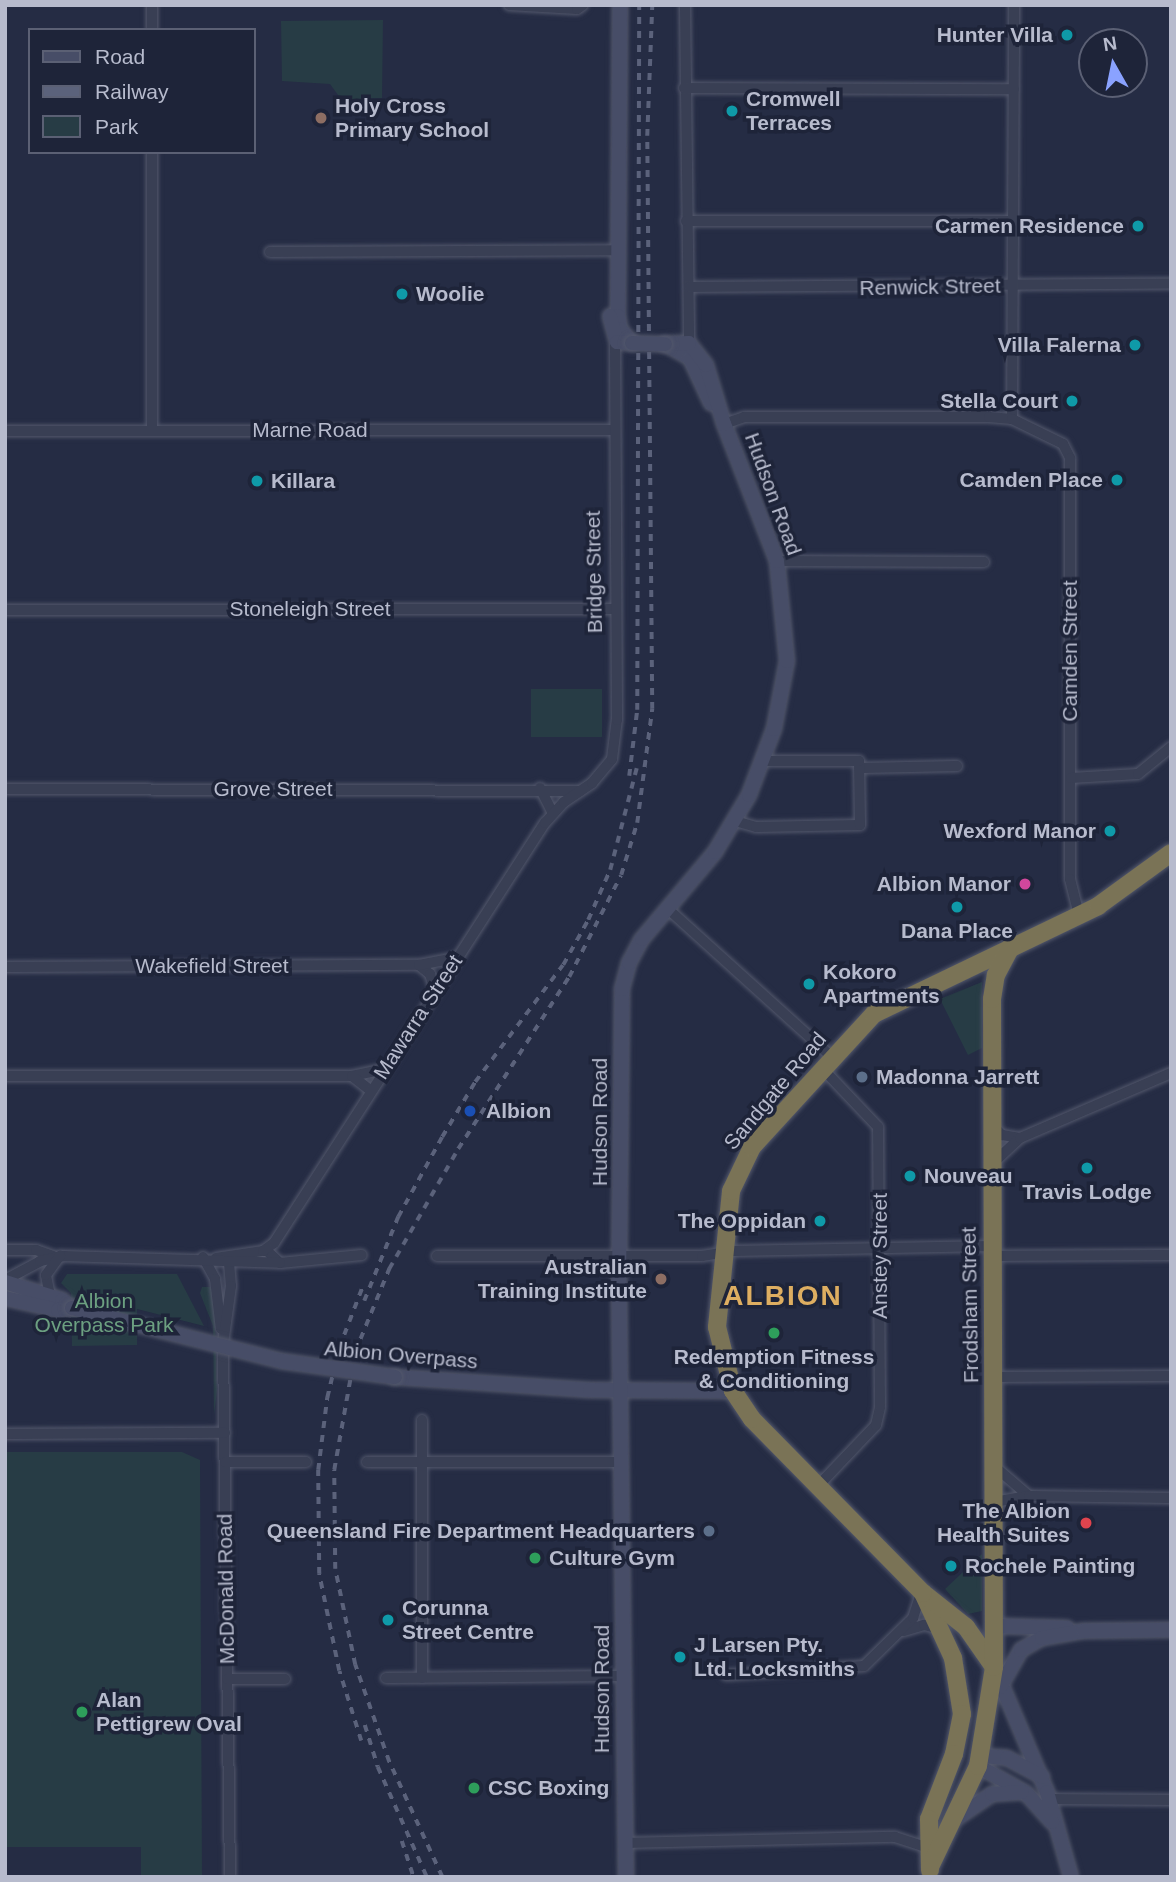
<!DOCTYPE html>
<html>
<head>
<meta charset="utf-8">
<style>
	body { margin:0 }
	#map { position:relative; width:1176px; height:1882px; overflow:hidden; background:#252c44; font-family:Arial,sans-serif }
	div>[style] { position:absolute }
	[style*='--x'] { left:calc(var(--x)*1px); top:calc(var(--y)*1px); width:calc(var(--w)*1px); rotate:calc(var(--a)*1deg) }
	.green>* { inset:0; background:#273c45; transform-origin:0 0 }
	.roads { filter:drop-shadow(0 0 2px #52576b) drop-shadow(0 0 2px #52576b) }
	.street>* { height:10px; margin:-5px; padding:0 5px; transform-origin:5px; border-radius:5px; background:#393f54 }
	.secondary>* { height:14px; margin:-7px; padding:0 7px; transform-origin:7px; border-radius:7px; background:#474d67 }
	.highway>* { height:18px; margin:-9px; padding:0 9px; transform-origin:9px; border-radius:9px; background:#7a7356 }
	.rail>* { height:3.5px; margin-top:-1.75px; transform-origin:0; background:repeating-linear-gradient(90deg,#5b627b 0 7px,transparent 0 14px) }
	.bridges { filter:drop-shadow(0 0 2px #52576b) drop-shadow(0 0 2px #52576b) }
	.secondary-bridge>* { height:14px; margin:-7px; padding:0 7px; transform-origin:7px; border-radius:7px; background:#474d67 }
	.dots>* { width:19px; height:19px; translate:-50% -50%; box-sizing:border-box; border:4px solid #1e2439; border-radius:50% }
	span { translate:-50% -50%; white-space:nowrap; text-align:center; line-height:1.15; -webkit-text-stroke:7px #1e2439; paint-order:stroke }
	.poi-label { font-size:21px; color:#b7bbcd; font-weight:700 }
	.right { translate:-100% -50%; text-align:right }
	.left { translate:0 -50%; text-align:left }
	.street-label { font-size:21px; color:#b7bbcd }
	.park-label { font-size:21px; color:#6ca081 }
	.district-label { font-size:28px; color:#deae61; font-weight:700; letter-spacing:2px }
	.frame { position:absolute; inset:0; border:7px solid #b7bbcd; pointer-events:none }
	.legend { position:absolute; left:28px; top:28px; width:228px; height:126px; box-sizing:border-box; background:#1e2439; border:2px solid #5b6074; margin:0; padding:9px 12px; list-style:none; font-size:21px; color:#b7bbcd }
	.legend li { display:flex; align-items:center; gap:14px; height:35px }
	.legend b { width:35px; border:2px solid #5b6074 }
	.north { position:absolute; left:1078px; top:28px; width:70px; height:70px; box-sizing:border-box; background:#1e2439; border:2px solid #5b6074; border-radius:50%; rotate:351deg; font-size:19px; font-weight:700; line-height:28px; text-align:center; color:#b7bbcd }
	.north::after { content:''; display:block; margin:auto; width:24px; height:32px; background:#8aa2ff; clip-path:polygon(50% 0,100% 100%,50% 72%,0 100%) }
</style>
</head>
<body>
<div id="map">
	<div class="green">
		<div style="clip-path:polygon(383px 20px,382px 98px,352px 99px,338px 95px,330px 84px,282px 81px,281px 21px)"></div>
		<div style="left:531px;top:689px;width:71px;height:48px"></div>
		<div style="clip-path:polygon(982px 982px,982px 1048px,968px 1055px,940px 999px)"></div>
		<div style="clip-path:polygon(67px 1274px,177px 1274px,204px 1326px,137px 1309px,137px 1345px,72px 1346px,71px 1293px,61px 1283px)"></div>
		<div style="clip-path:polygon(202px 1287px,212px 1287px,215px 1315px,217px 1391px,214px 1415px,213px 1326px,200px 1293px)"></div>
		<div style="clip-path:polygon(5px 1452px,182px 1452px,200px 1460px,202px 1877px,141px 1877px,141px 1847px,5px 1847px)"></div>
		<div style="clip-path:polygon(982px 1554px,982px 1611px,968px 1614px,945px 1589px)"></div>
	</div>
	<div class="roads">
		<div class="street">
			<div style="--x:509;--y:5;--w:68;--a:3.4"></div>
			<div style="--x:577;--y:9;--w:7;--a:-34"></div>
			<div style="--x:685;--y:5;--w:338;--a:89.3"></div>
			<div style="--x:152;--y:30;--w:25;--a:-90"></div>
			<div style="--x:684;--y:88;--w:330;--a:0.2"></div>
			<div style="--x:686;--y:221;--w:327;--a:0"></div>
			<div style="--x:270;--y:252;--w:347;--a:-0.3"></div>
			<div style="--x:689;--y:287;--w:482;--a:-0.4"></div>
			<div style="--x:1012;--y:419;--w:414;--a:-89.7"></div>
			<div style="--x:724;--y:424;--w:21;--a:-19"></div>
			<div style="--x:744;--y:417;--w:245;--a:0"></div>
			<div style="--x:989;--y:417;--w:23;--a:5"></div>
			<div style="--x:1012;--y:419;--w:57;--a:26.1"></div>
			<div style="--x:1063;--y:444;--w:16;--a:63"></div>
			<div style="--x:1070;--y:458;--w:421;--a:90"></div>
			<div style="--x:1070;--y:879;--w:37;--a:76"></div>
			<div style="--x:152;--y:430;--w:278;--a:-90"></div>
			<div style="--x:5;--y:431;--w:609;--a:-0.09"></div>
			<div style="--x:777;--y:561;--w:207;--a:0.3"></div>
			<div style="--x:5;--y:610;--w:610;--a:-0.09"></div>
			<div style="--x:862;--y:768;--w:95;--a:-1.2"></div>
			<div style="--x:1071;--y:778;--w:67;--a:-3.4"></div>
			<div style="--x:1138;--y:774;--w:43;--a:-39.3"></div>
			<div style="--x:540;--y:788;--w:28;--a:63"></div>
			<div style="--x:5;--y:789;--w:575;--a:0.2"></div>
			<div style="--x:735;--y:821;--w:22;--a:16"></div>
			<div style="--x:756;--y:827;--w:104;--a:-1.1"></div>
			<div style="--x:860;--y:825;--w:64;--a:-90.9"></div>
			<div style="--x:859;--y:761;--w:95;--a:180"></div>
			<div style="--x:667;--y:908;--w:222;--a:42.1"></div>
			<div style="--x:419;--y:965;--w:14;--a:39"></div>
			<div style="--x:430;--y:974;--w:17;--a:73"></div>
			<div style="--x:5;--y:967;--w:414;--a:-0.3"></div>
			<div style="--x:419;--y:965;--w:37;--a:-11"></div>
			<div style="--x:5;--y:1076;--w:347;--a:0"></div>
			<div style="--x:352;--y:1076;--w:34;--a:-12"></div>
			<div style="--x:352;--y:1076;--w:24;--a:38"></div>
			<div style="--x:993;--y:1126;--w:13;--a:45"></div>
			<div style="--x:1002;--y:1135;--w:18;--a:9"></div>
			<div style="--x:992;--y:1164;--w:38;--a:-43"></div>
			<div style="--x:1020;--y:1138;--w:164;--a:-23.3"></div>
			<div style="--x:5;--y:1250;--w:31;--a:0"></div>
			<div style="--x:36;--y:1250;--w:18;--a:19"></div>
			<div style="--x:266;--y:1250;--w:19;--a:43"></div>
			<div style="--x:280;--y:1263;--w:82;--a:-5.6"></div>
			<div style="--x:437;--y:1256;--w:265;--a:0"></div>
			<div style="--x:702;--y:1256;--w:31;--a:-9"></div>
			<div style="--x:733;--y:1251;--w:259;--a:-1.1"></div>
			<div style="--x:992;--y:1256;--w:179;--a:-0.3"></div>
			<div style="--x:203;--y:1257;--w:25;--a:61"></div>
			<div style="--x:215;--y:1279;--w:50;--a:83.2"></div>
			<div style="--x:216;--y:1258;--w:48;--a:-8.5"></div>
			<div style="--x:263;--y:1251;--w:14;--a:-36"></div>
			<div style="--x:274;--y:1243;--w:500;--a:-57.2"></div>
			<div style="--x:545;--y:823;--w:28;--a:-48"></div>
			<div style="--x:564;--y:802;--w:34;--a:-34"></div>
			<div style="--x:592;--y:783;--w:31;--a:-50"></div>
			<div style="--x:612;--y:759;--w:39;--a:-83"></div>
			<div style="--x:617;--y:720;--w:381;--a:-90.3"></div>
			<div style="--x:229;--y:1263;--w:23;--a:85"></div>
			<div style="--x:231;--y:1286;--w:59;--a:97.9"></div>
			<div style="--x:223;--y:1344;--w:533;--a:89.25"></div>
			<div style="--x:5;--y:1280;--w:40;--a:-28"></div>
			<div style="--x:40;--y:1261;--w:24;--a:-12"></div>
			<div style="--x:63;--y:1256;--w:217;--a:1.8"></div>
			<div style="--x:50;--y:1296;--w:21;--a:-101"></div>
			<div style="--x:46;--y:1275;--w:24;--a:-54"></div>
			<div style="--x:993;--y:1377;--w:178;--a:-0.3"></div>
			<div style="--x:5;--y:1434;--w:220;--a:-0.3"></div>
			<div style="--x:225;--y:1462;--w:81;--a:0"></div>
			<div style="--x:367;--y:1462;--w:255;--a:0"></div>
			<div style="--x:994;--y:1466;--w:46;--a:40.6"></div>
			<div style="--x:818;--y:1486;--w:84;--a:-46.4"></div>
			<div style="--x:876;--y:1425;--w:18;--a:-77"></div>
			<div style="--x:880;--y:1407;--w:280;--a:-90.4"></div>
			<div style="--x:878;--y:1127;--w:81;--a:-133.5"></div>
			<div style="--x:994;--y:1502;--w:36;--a:-10"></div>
			<div style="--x:1029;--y:1496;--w:142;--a:0.8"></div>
			<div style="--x:904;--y:1631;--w:21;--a:-17"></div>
			<div style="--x:924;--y:1625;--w:16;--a:14"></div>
			<div style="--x:726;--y:1675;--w:138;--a:-3.7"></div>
			<div style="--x:864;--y:1666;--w:69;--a:-44.4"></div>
			<div style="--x:913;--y:1618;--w:25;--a:-72"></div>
			<div style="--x:386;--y:1678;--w:236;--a:-0.5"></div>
			<div style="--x:422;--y:1678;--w:258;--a:-90"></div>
			<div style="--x:227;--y:1679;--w:58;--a:0"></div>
			<div style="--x:1049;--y:1799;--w:122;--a:0.5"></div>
			<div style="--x:624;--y:1843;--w:271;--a:-1.3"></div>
			<div style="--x:895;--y:1837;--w:33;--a:18"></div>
		</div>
		<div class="secondary">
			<div style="--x:620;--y:5;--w:311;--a:90.4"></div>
			<div style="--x:618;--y:316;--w:13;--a:81"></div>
			<div style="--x:620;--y:329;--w:18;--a:49"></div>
			<div style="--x:610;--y:316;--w:27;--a:75"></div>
			<div style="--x:617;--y:342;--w:15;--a:4"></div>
			<div style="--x:665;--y:344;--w:29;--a:29"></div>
			<div style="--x:690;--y:358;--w:50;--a:65"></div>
			<div style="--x:5;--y:1282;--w:60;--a:17.5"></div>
			<div style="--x:62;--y:1300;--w:13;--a:39"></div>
			<div style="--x:5;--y:1298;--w:54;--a:12.8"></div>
			<div style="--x:58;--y:1310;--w:14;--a:-8"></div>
			<div style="--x:395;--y:1377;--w:195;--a:3.8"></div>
			<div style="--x:590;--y:1390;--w:143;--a:0.4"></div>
			<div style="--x:995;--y:1626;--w:72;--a:1.6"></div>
			<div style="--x:994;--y:1667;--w:136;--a:67"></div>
			<div style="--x:1047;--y:1792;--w:88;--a:74.2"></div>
			<div style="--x:1000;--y:1687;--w:43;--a:-60.4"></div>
			<div style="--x:1021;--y:1650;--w:24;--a:-30"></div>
			<div style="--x:1042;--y:1638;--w:42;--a:-9.7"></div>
			<div style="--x:1083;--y:1631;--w:88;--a:-0.7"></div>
			<div style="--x:981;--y:1756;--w:26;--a:4"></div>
			<div style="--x:1007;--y:1758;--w:40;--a:28"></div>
			<div style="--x:978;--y:1766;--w:55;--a:29.4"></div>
			<div style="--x:1026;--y:1793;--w:39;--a:48"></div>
			<div style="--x:954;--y:1820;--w:46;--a:-34.4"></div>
			<div style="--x:992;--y:1794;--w:30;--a:-4"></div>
			<div style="--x:626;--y:1877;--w:594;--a:-90.68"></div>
			<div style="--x:619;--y:1283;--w:294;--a:-89.4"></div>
			<div style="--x:622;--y:989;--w:27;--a:-75"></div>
			<div style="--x:629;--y:963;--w:27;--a:-62"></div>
			<div style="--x:642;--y:939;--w:114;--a:-50"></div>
			<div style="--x:715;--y:852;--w:66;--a:-59.2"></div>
			<div style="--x:749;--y:795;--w:71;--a:-69.3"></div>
			<div style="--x:774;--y:729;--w:69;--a:-79.2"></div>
			<div style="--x:787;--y:661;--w:100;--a:-95.7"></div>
			<div style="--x:777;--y:561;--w:147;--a:-111.1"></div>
			<div style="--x:724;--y:424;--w:62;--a:-107"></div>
			<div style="--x:706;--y:365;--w:28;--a:-128"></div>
			<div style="--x:689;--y:343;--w:24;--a:178"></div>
		</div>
		<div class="highway">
			<div style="--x:923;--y:1593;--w:72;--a:65.2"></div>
			<div style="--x:953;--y:1658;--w:57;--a:80.9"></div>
			<div style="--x:962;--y:1714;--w:41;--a:101.3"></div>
			<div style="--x:954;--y:1754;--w:70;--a:111"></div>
			<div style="--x:929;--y:1819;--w:51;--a:88.9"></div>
			<div style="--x:994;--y:1667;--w:49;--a:-125"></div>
			<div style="--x:966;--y:1627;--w:55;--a:-141.7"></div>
			<div style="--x:923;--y:1593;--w:244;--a:-134.5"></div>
			<div style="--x:752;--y:1419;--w:34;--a:-124"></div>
			<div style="--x:733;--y:1391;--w:66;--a:-104"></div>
			<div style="--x:717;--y:1327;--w:137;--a:-84.1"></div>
			<div style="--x:731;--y:1191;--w:49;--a:-64.5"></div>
			<div style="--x:752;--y:1147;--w:180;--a:-47.5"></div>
			<div style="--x:874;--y:1014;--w:249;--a:-25.7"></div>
			<div style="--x:1098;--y:906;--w:90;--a:-36"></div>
			<div style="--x:930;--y:1867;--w:112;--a:-64.6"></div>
			<div style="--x:978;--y:1766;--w:100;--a:-80.8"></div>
			<div style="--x:994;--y:1667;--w:668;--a:-90.17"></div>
			<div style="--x:992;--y:999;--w:24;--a:-81"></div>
			<div style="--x:996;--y:975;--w:32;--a:-62"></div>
		</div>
	</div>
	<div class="rail">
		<div style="--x:629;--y:776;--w:66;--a:-83.1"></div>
		<div style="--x:637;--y:710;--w:705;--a:-89.84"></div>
		<div style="--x:364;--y:1301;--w:91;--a:-68"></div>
		<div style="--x:398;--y:1217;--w:91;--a:-61.2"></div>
		<div style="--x:442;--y:1137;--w:64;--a:-59"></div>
		<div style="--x:475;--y:1082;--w:146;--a:-53.1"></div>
		<div style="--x:563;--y:965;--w:51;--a:-60.9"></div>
		<div style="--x:588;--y:920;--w:55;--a:-66.3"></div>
		<div style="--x:610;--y:870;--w:107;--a:-75.4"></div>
		<div style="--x:365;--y:1725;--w:44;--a:72.8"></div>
		<div style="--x:378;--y:1767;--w:120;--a:66"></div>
		<div style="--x:361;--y:1741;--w:73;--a:-107.4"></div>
		<div style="--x:339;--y:1671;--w:99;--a:-101.7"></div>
		<div style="--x:319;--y:1574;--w:104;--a:-90.6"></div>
		<div style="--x:318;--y:1470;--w:73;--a:-82.9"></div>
		<div style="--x:327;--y:1398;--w:51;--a:-76.5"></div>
		<div style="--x:339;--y:1348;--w:64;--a:-69"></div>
		<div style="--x:402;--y:1841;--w:38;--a:72"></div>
		<div style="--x:442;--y:1877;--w:127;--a:-114.7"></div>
		<div style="--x:389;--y:1762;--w:103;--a:-109.3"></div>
		<div style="--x:355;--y:1665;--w:98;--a:-101.8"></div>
		<div style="--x:335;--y:1569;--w:99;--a:-90.6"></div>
		<div style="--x:334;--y:1470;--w:120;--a:-79.9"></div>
		<div style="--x:355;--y:1352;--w:90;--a:-67.7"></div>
		<div style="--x:389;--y:1269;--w:138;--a:-60.1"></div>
		<div style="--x:458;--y:1149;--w:205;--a:-57.2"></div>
		<div style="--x:569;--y:977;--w:114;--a:-63"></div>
		<div style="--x:621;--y:875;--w:54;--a:-72.9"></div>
		<div style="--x:637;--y:823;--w:115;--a:-82.5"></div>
		<div style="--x:652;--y:709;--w:573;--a:-90.5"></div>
		<div style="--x:647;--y:136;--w:131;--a:-87.8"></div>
	</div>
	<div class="bridges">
		<div class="secondary-bridge">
			<div style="--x:632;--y:343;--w:33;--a:2"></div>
			<div style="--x:72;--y:1308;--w:216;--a:14.2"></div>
			<div style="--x:281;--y:1361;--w:115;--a:8"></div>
		</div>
	</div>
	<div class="dots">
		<div style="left:1067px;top:35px;background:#0f9aa8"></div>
		<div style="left:732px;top:111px;background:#0f9aa8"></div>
		<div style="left:321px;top:118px;background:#8d6e63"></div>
		<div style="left:1138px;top:226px;background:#0f9aa8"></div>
		<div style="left:402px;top:294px;background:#0f9aa8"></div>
		<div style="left:1135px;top:345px;background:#0f9aa8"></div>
		<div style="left:1072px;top:401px;background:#0f9aa8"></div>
		<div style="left:1117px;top:480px;background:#0f9aa8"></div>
		<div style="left:257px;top:481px;background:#0f9aa8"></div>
		<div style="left:1110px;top:831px;background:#0f9aa8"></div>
		<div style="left:1025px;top:884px;background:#d1479c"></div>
		<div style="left:957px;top:907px;background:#0f9aa8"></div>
		<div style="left:809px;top:984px;background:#0f9aa8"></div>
		<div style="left:862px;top:1077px;background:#5c6f8a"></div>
		<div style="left:470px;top:1111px;background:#1a4fb4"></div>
		<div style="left:1087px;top:1168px;background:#0f9aa8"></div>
		<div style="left:910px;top:1176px;background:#0f9aa8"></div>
		<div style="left:820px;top:1221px;background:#0f9aa8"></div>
		<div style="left:661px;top:1279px;background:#8d6e63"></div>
		<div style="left:774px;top:1333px;background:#2e9e5b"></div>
		<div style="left:1086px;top:1523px;background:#e0444e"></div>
		<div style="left:709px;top:1531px;background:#5c6f8a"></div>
		<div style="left:535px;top:1558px;background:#2e9e5b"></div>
		<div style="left:951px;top:1566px;background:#0f9aa8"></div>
		<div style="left:388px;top:1620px;background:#0f9aa8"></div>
		<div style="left:680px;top:1657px;background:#0f9aa8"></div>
		<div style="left:82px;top:1712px;background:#2e9e5b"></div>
		<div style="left:474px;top:1788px;background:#2e9e5b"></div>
	</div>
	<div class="poi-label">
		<span class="right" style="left:1053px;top:35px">Hunter Villa</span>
		<span class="left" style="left:746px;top:111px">Cromwell<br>Terraces</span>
		<span class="left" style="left:335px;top:118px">Holy Cross<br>Primary School</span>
		<span class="right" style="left:1124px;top:226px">Carmen Residence</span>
		<span class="left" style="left:416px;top:294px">Woolie</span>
		<span class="right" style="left:1121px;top:345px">Villa Falerna</span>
		<span class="right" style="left:1058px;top:401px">Stella Court</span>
		<span class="right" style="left:1103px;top:480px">Camden Place</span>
		<span class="left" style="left:271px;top:481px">Killara</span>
		<span class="right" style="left:1096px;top:831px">Wexford Manor</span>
		<span class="right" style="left:1011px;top:884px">Albion Manor</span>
		<span style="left:957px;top:931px">Dana Place</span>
		<span class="left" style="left:823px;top:984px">Kokoro<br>Apartments</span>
		<span class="left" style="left:876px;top:1077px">Madonna Jarrett</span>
		<span class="left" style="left:486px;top:1111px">Albion</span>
		<span class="left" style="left:924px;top:1176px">Nouveau</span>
		<span style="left:1087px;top:1192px">Travis Lodge</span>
		<span class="right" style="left:806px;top:1221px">The Oppidan</span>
		<span class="right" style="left:647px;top:1279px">Australian<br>Training Institute</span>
		<span style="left:774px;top:1369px">Redemption Fitness<br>&amp; Conditioning</span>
		<span class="right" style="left:1070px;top:1523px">The Albion<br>Health Suites</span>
		<span class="right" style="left:695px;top:1531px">Queensland Fire Department Headquarters</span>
		<span class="left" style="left:549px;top:1558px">Culture Gym</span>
		<span class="left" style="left:965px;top:1566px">Rochele Painting</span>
		<span class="left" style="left:402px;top:1620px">Corunna<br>Street Centre</span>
		<span class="left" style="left:694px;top:1657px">J Larsen Pty.<br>Ltd. Locksmiths</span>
		<span class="left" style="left:96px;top:1712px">Alan<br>Pettigrew Oval</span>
		<span class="left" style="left:488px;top:1788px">CSC Boxing</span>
	</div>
	<div class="street-label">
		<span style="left:930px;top:287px;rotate:-1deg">Renwick Street</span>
		<span style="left:310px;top:430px">Marne Road</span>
		<span style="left:773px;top:494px;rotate:70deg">Hudson Road</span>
		<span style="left:594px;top:572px;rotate:-91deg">Bridge Street</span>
		<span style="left:310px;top:609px">Stoneleigh Street</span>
		<span style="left:1070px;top:651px;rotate:-90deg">Camden Street</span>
		<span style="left:273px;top:789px">Grove Street</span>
		<span style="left:212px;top:966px">Wakefield Street</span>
		<span style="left:418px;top:1017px;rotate:-57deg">Mawarra Street</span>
		<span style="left:775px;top:1091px;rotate:-50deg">Sandgate Road</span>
		<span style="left:600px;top:1122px;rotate:-90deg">Hudson Road</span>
		<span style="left:880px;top:1256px;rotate:-90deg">Anstey Street</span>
		<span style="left:970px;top:1305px;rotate:-91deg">Frodsham Street</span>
		<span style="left:401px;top:1355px;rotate:5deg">Albion Overpass</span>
		<span style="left:226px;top:1589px;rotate:-91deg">McDonald Road</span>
		<span style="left:602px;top:1689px;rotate:-90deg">Hudson Road</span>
	</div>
	<div class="park-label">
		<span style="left:104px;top:1313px">Albion<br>Overpass Park</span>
	</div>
	<div class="district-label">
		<span style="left:783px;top:1296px">ALBION</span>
	</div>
	<div class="frame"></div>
	<ul class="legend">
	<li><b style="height:9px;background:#474d67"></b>Road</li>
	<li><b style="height:9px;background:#5b627b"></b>Railway</li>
	<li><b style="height:19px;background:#273c45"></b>Park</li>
	</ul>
	<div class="north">N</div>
</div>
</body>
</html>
